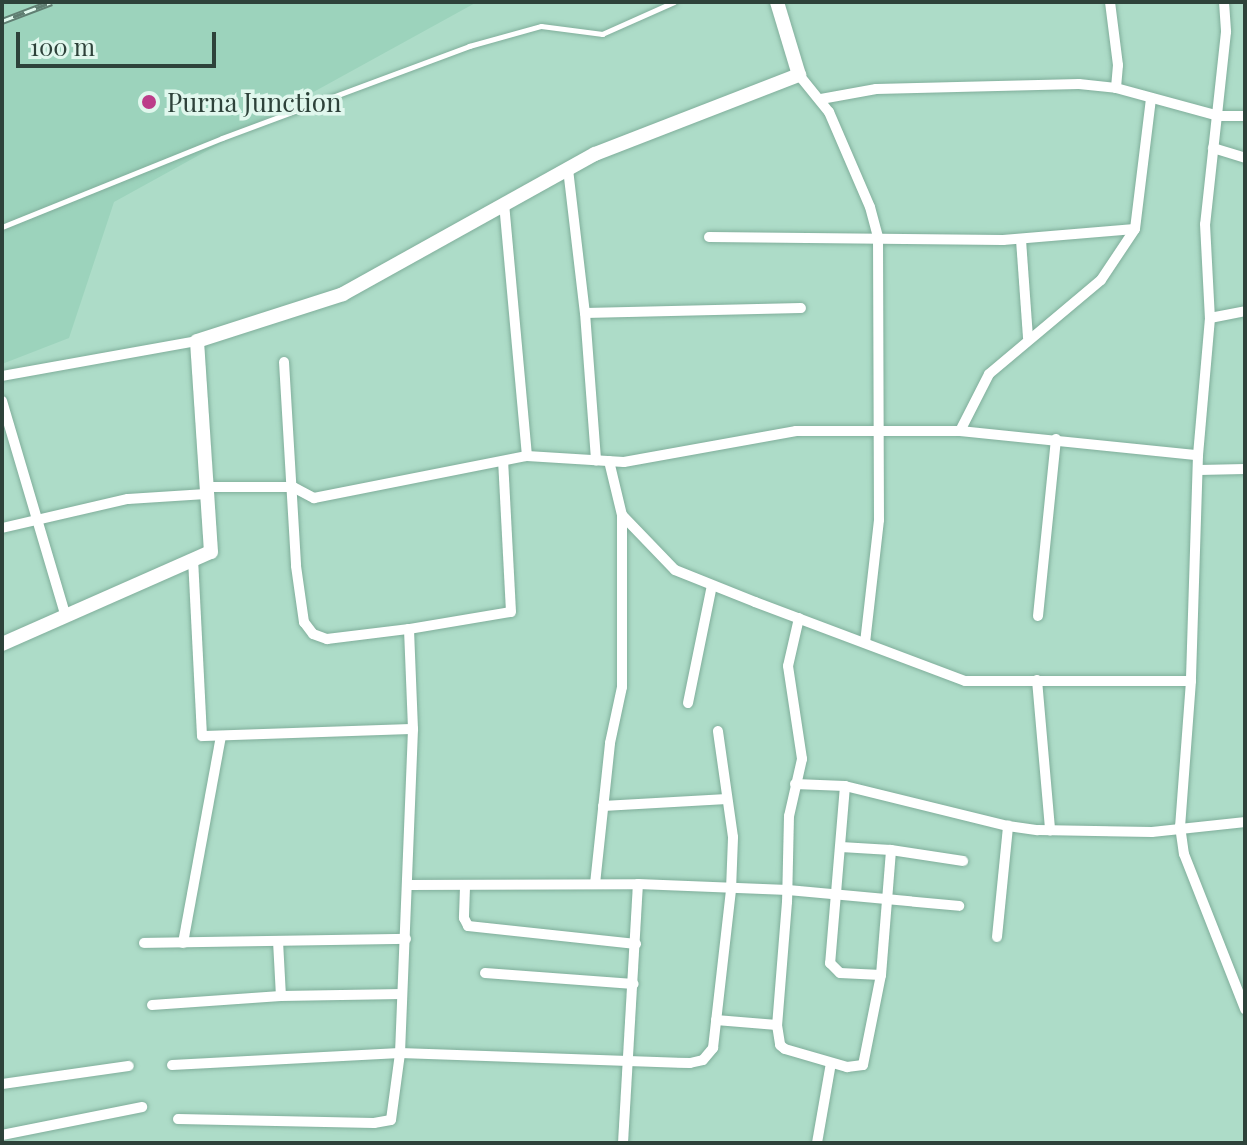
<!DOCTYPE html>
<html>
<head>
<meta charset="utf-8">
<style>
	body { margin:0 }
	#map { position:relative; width:1247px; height:1145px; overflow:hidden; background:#addcc8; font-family:"Playfair Display",serif }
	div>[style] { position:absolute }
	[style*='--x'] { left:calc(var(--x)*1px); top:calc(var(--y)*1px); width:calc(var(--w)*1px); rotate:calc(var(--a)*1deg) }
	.built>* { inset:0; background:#9cd3bc }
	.roads { filter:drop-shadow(0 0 2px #80ae9b) drop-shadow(0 0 2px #80ae9b) }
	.lane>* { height:5px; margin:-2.5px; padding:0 2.5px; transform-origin:2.5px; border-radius:2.5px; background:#fff }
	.street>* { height:10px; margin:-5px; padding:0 5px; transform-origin:5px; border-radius:5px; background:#fff }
	.secondary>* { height:14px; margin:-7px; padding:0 7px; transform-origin:7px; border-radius:7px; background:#fff }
	.rail>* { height:7px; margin-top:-3.5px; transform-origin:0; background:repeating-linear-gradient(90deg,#e0f7ed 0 12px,#607e72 0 24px); box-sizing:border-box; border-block:2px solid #607e72 }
	.dots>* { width:22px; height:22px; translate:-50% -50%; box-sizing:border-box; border:4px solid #e0f7ed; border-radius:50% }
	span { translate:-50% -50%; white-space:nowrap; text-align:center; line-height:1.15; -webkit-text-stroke:7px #e0f7ed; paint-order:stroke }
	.poi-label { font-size:26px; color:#2e423a }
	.left { translate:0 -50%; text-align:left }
	.frame { position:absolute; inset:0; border:4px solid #2e423a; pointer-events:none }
	.scale { position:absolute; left:16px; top:32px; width:200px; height:36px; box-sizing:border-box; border:4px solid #2e423a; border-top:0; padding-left:10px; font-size:24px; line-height:28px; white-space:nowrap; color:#2e423a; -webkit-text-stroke:6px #e0f7ed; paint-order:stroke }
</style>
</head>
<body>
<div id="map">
	<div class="built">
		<div style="clip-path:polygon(2px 2px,477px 2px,114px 202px,69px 338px,2px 364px)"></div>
	</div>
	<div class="roads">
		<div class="lane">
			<div style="--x:2;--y:227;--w:237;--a:-22"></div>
			<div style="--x:222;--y:138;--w:264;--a:-20.4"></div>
			<div style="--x:469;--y:46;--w:75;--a:-15.5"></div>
			<div style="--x:541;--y:26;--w:62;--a:7.5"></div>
			<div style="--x:602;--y:34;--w:79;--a:-24"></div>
		</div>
		<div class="street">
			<div style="--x:1110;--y:2;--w:64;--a:82.8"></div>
			<div style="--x:1118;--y:65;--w:23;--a:95"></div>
			<div style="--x:1224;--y:2;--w:30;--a:86"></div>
			<div style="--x:1226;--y:32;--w:193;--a:96.2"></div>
			<div style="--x:1205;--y:224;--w:94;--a:87"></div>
			<div style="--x:1210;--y:318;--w:138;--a:95"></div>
			<div style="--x:1198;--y:455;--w:226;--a:91.8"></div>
			<div style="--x:1191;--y:681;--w:145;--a:94.3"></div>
			<div style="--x:1180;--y:826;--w:28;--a:82"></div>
			<div style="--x:1184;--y:854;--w:167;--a:68.5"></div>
			<div style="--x:799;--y:75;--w:48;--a:51"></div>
			<div style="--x:829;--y:112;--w:103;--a:66.7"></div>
			<div style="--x:870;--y:207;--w:31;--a:75"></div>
			<div style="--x:878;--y:237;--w:283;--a:89.8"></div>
			<div style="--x:879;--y:520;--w:123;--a:96.5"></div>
			<div style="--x:821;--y:99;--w:56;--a:-10.3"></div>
			<div style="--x:876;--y:89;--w:203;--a:-1.4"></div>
			<div style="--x:1079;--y:84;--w:37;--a:6"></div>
			<div style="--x:1116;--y:88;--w:107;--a:15.2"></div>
			<div style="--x:1219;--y:116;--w:26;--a:0"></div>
			<div style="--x:1213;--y:148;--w:34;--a:17"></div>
			<div style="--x:568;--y:169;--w:145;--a:83.3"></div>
			<div style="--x:585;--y:313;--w:148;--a:85.7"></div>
			<div style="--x:709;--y:237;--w:294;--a:0.6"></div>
			<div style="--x:1003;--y:240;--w:132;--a:-4.8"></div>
			<div style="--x:1021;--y:240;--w:98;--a:85.9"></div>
			<div style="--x:585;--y:313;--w:216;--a:-1.3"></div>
			<div style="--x:1210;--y:318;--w:36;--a:-11"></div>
			<div style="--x:284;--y:362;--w:204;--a:86.6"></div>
			<div style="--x:296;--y:566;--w:57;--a:81.9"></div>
			<div style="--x:304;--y:622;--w:15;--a:53"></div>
			<div style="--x:313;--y:634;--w:15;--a:20"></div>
			<div style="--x:327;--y:639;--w:83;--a:-7"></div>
			<div style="--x:2;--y:376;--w:198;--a:-10.2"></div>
			<div style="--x:2;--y:401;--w:225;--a:73.5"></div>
			<div style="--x:960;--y:431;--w:64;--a:-63"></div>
			<div style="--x:989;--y:374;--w:146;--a:-40"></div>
			<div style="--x:1101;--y:280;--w:61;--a:-56.3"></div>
			<div style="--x:1135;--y:229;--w:132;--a:-83"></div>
			<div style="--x:527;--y:456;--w:97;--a:3.5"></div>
			<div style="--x:624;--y:462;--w:175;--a:-10.2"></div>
			<div style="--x:796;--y:431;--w:164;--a:0"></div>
			<div style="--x:960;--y:431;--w:239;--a:5.8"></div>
			<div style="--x:609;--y:461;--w:56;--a:76.5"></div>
			<div style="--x:622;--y:515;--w:76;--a:46.1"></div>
			<div style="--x:675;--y:570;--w:86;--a:21.8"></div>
			<div style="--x:755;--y:602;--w:224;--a:20.6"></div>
			<div style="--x:965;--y:681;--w:226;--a:0"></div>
			<div style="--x:1199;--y:470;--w:46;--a:-1.2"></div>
			<div style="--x:206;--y:487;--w:87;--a:0"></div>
			<div style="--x:293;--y:487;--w:24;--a:28"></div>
			<div style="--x:314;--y:498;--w:217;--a:-11.2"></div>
			<div style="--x:527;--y:456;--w:252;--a:-95.2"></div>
			<div style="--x:2;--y:528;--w:129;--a:-13"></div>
			<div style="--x:128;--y:499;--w:78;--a:-3.7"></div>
			<div style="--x:1038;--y:616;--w:178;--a:-84.2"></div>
			<div style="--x:799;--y:618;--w:49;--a:102.9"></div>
			<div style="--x:788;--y:666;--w:94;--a:81.4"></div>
			<div style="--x:802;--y:759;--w:58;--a:102.8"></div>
			<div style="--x:789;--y:816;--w:86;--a:91.3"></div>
			<div style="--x:787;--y:902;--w:123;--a:94.6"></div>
			<div style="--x:777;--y:1025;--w:20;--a:81"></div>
			<div style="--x:780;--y:1045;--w:6;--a:39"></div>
			<div style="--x:785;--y:1049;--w:65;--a:16.2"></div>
			<div style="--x:847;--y:1067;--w:16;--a:-7"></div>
			<div style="--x:863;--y:1065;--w:92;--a:-78.7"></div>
			<div style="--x:881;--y:975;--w:125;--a:-85.4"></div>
			<div style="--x:1037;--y:680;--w:151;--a:85"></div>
			<div style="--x:688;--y:703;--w:120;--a:-78.5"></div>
			<div style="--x:413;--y:729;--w:100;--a:-92.3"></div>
			<div style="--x:409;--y:629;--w:103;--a:-9.5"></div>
			<div style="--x:511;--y:612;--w:151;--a:-93"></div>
			<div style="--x:795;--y:784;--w:50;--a:2.3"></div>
			<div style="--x:845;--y:786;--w:168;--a:13.8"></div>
			<div style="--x:1008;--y:826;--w:30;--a:8"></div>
			<div style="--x:1038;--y:830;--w:114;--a:1"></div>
			<div style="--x:1152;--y:832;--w:94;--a:-6.1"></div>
			<div style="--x:845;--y:786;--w:178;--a:94.8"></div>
			<div style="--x:830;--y:963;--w:14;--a:45"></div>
			<div style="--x:840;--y:973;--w:41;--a:2.8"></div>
			<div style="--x:603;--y:806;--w:124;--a:-3.2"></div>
			<div style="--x:841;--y:847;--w:50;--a:3.4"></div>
			<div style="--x:891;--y:850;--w:73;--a:8.7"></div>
			<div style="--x:595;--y:884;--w:142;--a:-83.9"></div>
			<div style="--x:610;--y:743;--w:57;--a:-77.9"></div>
			<div style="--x:622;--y:687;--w:172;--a:-90"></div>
			<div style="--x:407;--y:885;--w:231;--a:-0.2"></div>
			<div style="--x:638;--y:884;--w:150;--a:2.3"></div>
			<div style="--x:788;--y:890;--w:172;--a:5.3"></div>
			<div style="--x:465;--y:887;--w:31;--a:92"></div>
			<div style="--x:464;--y:918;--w:9;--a:63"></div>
			<div style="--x:468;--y:926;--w:169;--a:6.1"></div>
			<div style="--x:997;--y:937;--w:112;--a:-84.3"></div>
			<div style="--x:278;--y:941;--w:55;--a:86.9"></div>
			<div style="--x:144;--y:943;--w:262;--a:-0.9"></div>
			<div style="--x:183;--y:943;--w:210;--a:-79.6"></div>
			<div style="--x:485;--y:973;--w:149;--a:4.2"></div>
			<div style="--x:152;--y:1005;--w:129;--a:-4"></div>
			<div style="--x:281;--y:996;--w:121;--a:-0.9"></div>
			<div style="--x:716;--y:1020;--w:61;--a:4.7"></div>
			<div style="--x:172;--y:1065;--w:228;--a:-3"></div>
			<div style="--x:400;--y:1053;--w:290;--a:2"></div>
			<div style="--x:690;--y:1063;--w:13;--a:-13"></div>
			<div style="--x:703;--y:1060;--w:16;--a:-50"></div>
			<div style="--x:713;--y:1048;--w:159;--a:-83.5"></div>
			<div style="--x:731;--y:890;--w:53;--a:-87.8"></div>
			<div style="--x:733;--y:837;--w:107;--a:-98.1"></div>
			<div style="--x:2;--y:1084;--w:128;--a:-8.1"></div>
			<div style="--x:178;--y:1119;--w:196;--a:1.2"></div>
			<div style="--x:374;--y:1123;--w:17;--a:-10"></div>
			<div style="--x:391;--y:1120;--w:68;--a:-82.3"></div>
			<div style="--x:400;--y:1053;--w:324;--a:-87.7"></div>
			<div style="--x:413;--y:729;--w:211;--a:178.1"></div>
			<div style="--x:202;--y:736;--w:176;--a:-92.9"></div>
			<div style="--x:2;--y:1135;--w:143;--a:-11.3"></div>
			<div style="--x:623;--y:1143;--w:259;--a:-86.7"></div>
			<div style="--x:817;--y:1143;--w:81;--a:-80.1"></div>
		</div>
		<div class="secondary">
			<div style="--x:2;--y:644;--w:228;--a:-23.8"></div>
			<div style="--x:211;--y:552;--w:211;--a:-93.8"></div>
			<div style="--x:197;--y:341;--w:153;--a:-17.8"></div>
			<div style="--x:343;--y:294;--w:288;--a:-29.1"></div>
			<div style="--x:595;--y:154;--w:219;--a:-21.2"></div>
			<div style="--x:799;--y:75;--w:76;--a:-106.8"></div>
		</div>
	</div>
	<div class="rail">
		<div style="--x:2;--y:21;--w:53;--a:-20.8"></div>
	</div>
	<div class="dots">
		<div style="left:149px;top:102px;background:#bc3d8a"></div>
	</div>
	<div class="poi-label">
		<span class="left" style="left:167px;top:102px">Purna Junction</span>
	</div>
	<div class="frame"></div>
	<div class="scale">100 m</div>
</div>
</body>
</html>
